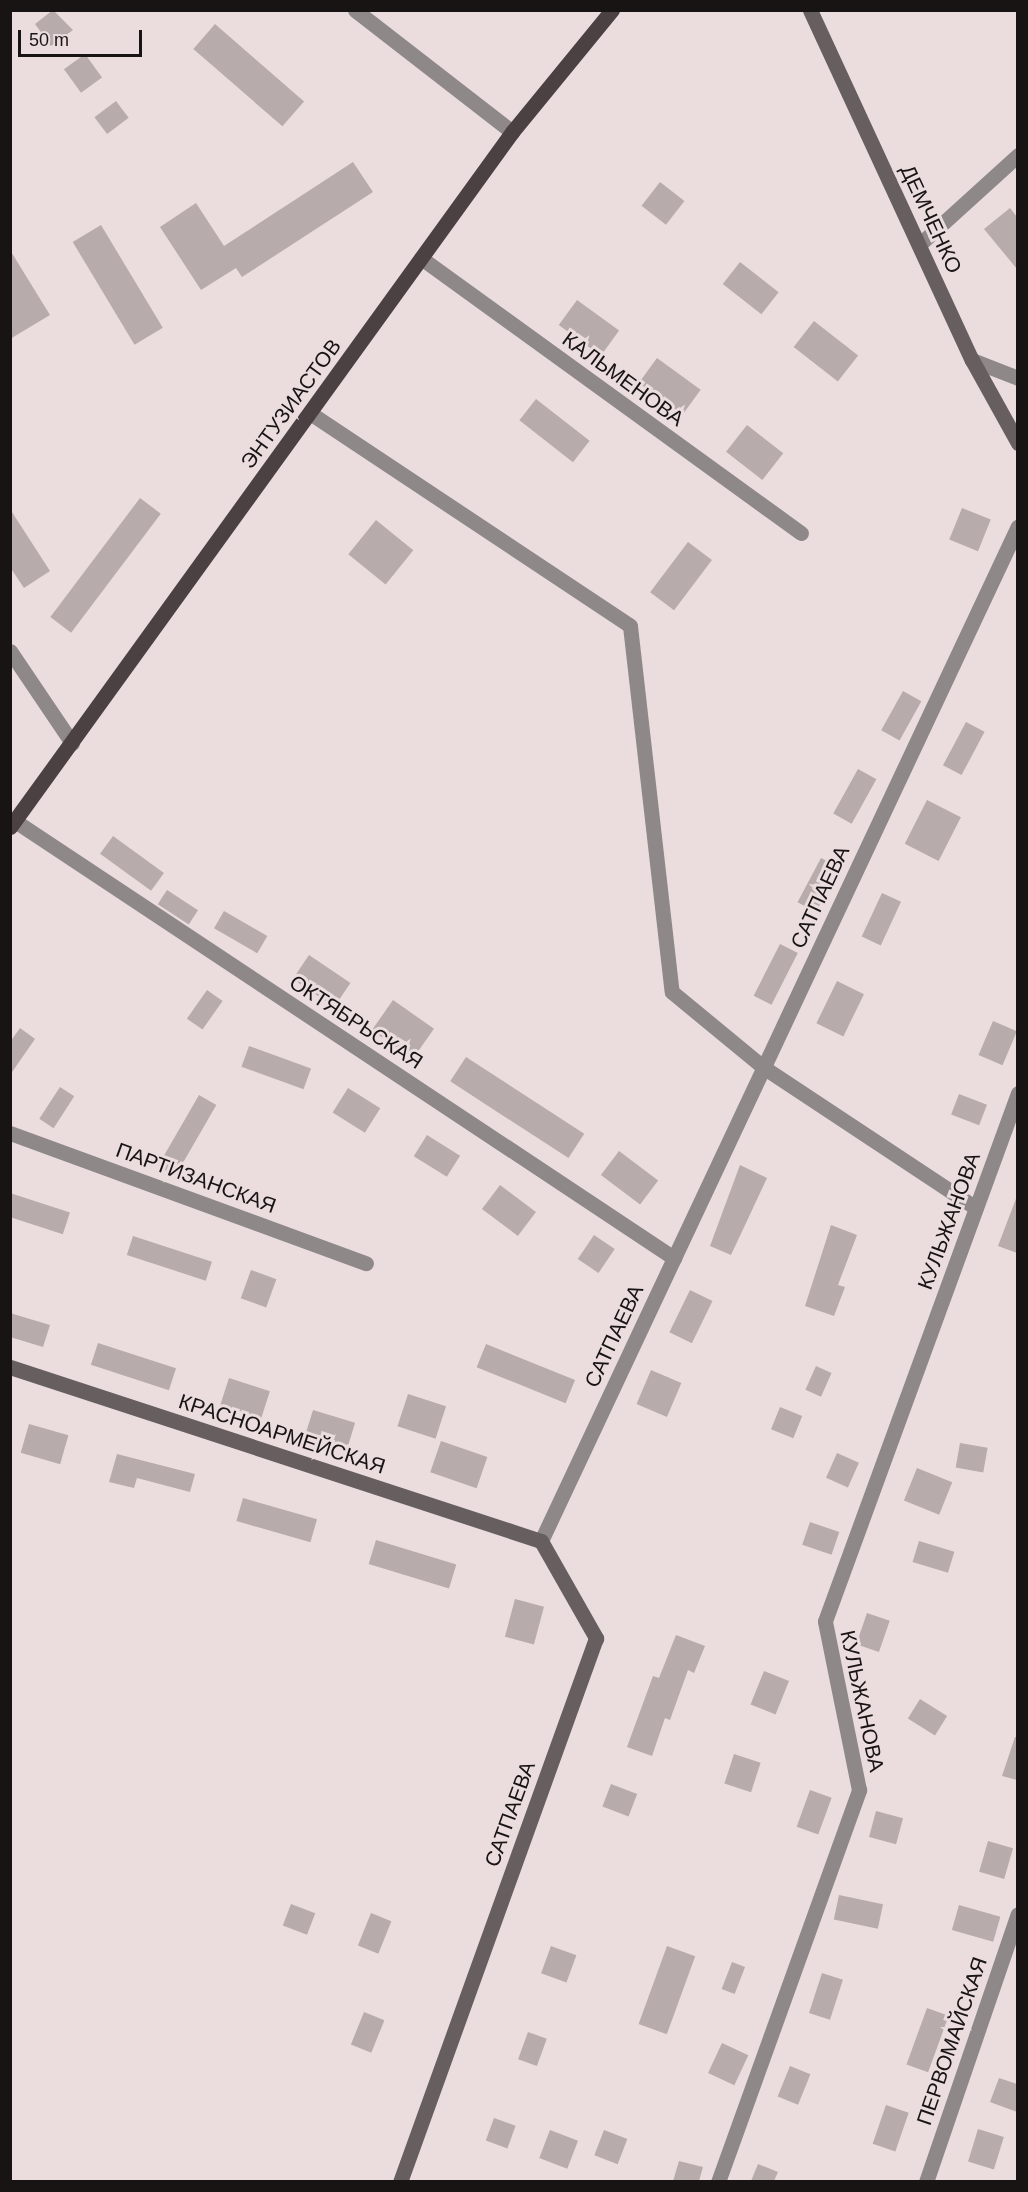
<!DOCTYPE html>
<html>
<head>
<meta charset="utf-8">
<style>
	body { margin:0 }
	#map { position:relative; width:1028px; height:2192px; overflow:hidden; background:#ebdddd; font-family:Arial,sans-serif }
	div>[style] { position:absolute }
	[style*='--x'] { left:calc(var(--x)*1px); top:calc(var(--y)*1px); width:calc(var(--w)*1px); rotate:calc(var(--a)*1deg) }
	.building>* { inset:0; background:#b8abab; transform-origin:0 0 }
	.street>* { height:15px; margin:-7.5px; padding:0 7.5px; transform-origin:7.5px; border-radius:7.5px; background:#8e8888 }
	.secondary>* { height:15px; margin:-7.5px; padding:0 7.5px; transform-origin:7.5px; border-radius:7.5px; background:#665e5f }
	.primary>* { height:15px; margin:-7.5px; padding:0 7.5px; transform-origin:7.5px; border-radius:7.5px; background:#4b4142 }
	span { translate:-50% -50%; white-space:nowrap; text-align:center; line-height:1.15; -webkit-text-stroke:6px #ebdddd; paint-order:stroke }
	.street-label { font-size:21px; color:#191414 }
	.frame { position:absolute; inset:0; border:12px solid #191414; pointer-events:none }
	.scale { position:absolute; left:18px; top:30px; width:124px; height:27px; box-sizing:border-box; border:3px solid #191414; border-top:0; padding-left:8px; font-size:18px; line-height:21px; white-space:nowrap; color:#191414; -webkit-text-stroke:4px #ebdddd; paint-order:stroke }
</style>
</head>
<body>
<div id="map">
	<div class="building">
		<div style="clip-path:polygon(53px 10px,73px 30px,51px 46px,35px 24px)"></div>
		<div style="left:215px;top:24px;width:118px;height:33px;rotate:41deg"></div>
		<div style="left:85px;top:54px;width:29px;height:26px;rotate:54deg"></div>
		<div style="left:116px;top:101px;width:21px;height:27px;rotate:53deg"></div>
		<div style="clip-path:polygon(353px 162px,373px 192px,242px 277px,236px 268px,201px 290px,160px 227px,196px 203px,224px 246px)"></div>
		<div style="left:660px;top:182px;width:31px;height:30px;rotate:38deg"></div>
		<div style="clip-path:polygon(1010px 208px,1017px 217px,1017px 269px,984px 229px)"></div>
		<div style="left:101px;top:225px;width:120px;height:33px;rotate:59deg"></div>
		<div style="clip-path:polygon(10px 250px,50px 315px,10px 339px)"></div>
		<div style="left:740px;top:262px;width:49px;height:28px;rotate:38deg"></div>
		<div style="left:577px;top:300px;width:52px;height:31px;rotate:36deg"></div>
		<div style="left:814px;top:321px;width:56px;height:33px;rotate:38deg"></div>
		<div style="left:657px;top:358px;width:54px;height:31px;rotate:36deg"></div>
		<div style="left:536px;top:399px;width:68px;height:27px;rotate:38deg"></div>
		<div style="left:747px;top:425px;width:46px;height:34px;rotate:38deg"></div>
		<div style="left:140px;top:498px;width:26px;height:149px;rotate:37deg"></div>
		<div style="left:962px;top:508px;width:31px;height:34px;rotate:22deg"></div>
		<div style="clip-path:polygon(10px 509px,50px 571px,24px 588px,10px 567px)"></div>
		<div style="left:376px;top:520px;width:48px;height:44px;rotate:39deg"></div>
		<div style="left:688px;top:542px;width:30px;height:63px;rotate:37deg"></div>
		<div style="left:903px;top:691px;width:21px;height:45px;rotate:29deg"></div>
		<div style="left:966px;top:722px;width:21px;height:49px;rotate:28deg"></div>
		<div style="left:858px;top:769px;width:21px;height:51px;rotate:29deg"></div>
		<div style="left:927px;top:800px;width:38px;height:49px;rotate:27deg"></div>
		<div style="left:113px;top:836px;width:63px;height:22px;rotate:36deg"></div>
		<div style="left:821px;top:858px;width:21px;height:50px;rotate:28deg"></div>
		<div style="left:167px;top:890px;width:37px;height:17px;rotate:33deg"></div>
		<div style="left:882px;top:893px;width:21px;height:48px;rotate:25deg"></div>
		<div style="left:224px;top:911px;width:50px;height:20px;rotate:30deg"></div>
		<div style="left:780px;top:944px;width:20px;height:58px;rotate:27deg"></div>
		<div style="left:309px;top:955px;width:50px;height:29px;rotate:34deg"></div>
		<div style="left:837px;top:981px;width:30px;height:47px;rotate:26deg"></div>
		<div style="left:207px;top:990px;width:19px;height:35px;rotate:35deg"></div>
		<div style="left:393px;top:1000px;width:50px;height:37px;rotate:35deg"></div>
		<div style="left:993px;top:1021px;width:26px;height:37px;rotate:23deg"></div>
		<div style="clip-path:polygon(20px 1028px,35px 1039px,10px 1075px,10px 1042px)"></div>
		<div style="left:249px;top:1046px;width:66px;height:22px;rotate:20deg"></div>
		<div style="left:466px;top:1057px;width:141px;height:29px;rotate:33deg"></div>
		<div style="left:60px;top:1087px;width:17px;height:38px;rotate:33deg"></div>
		<div style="left:348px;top:1088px;width:38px;height:29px;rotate:32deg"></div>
		<div style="left:959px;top:1094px;width:30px;height:22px;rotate:21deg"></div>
		<div style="left:199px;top:1095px;width:20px;height:82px;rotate:30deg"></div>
		<div style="left:427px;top:1135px;width:39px;height:25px;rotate:32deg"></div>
		<div style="left:619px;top:1151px;width:49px;height:30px;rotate:37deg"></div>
		<div style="clip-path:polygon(740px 1165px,767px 1178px,731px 1255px,710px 1246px)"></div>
		<div style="left:500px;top:1185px;width:45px;height:30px;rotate:37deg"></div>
		<div style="left:10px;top:1193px;width:63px;height:23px;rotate:18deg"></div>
		<div style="clip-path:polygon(1017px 1196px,1017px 1253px,998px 1246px)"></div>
		<div style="clip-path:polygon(831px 1225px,857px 1235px,838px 1285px,845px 1287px,834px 1316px,805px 1306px)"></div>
		<div style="left:594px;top:1235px;width:25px;height:29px;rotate:34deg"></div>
		<div style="left:133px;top:1236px;width:83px;height:20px;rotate:18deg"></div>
		<div style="left:251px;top:1270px;width:27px;height:30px;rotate:20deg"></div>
		<div style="left:690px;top:1290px;width:25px;height:47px;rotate:26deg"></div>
		<div style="clip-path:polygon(10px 1313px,50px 1325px,43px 1347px,10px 1337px)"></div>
		<div style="left:98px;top:1343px;width:82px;height:23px;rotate:18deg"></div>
		<div style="left:486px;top:1344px;width:96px;height:25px;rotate:22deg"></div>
		<div style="left:816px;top:1366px;width:17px;height:26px;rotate:24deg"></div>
		<div style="left:651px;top:1370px;width:33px;height:37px;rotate:23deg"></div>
		<div style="left:229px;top:1378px;width:43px;height:28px;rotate:18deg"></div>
		<div style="left:408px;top:1394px;width:40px;height:34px;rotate:18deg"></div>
		<div style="left:780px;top:1407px;width:24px;height:24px;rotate:22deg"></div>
		<div style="left:313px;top:1410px;width:44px;height:26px;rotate:17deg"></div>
		<div style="left:29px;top:1424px;width:41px;height:30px;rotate:16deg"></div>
		<div style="left:441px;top:1441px;width:49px;height:33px;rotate:19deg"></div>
		<div style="left:960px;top:1443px;width:28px;height:25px;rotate:10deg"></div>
		<div style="left:837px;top:1453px;width:24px;height:27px;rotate:24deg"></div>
		<div style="clip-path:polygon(117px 1454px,195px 1474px,190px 1492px,137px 1478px,134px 1488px,109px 1482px)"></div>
		<div style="left:917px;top:1468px;width:38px;height:35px;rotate:22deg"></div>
		<div style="left:243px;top:1498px;width:77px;height:24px;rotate:16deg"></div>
		<div style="left:810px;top:1522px;width:31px;height:24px;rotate:19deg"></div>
		<div style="left:376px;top:1540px;width:84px;height:25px;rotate:17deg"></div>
		<div style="left:919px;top:1541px;width:37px;height:22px;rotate:17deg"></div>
		<div style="left:515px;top:1599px;width:30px;height:39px;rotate:15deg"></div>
		<div style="left:867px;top:1613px;width:24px;height:33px;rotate:19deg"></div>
		<div style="clip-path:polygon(676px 1635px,705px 1646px,694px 1673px,688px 1670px,670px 1720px,665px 1718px,652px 1756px,627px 1747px,653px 1676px,659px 1678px)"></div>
		<div style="left:764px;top:1671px;width:27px;height:36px;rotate:22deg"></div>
		<div style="left:920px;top:1699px;width:32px;height:23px;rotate:32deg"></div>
		<div style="clip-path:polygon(1015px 1737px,1017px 1737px,1017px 1780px,1002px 1776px)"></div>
		<div style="left:734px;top:1754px;width:28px;height:31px;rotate:18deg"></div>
		<div style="left:611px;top:1784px;width:28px;height:24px;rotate:21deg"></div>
		<div style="left:810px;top:1790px;width:23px;height:39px;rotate:20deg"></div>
		<div style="left:876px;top:1811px;width:28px;height:27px;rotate:15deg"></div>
		<div style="left:988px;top:1841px;width:26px;height:32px;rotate:16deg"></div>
		<div style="left:839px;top:1895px;width:45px;height:25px;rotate:12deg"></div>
		<div style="left:291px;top:1904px;width:26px;height:23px;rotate:21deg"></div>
		<div style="left:959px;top:1905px;width:43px;height:26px;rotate:16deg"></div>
		<div style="left:371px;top:1913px;width:22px;height:35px;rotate:22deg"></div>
		<div style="left:551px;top:1946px;width:27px;height:29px;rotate:20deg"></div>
		<div style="left:667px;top:1946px;width:30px;height:83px;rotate:20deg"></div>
		<div style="left:732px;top:1962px;width:14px;height:29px;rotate:21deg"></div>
		<div style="left:822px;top:1973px;width:22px;height:42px;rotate:18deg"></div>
		<div style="left:927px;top:2008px;width:23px;height:60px;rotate:20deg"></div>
		<div style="left:364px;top:2012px;width:22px;height:35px;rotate:22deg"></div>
		<div style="left:528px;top:2032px;width:20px;height:29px;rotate:20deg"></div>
		<div style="left:722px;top:2043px;width:29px;height:33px;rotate:25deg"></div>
		<div style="left:790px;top:2066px;width:22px;height:33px;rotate:22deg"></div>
		<div style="clip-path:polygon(999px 2078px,1017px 2084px,1017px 2112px,990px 2102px)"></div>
		<div style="left:886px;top:2105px;width:24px;height:41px;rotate:19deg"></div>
		<div style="left:494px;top:2118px;width:23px;height:24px;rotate:20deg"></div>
		<div style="left:978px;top:2129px;width:27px;height:34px;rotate:17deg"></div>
		<div style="left:550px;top:2130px;width:30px;height:30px;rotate:21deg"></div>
		<div style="left:604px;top:2130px;width:25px;height:27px;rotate:21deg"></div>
		<div style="clip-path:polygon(679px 2161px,703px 2167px,699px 2181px,673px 2181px)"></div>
		<div style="clip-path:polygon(758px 2164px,778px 2172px,774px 2181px,751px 2181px)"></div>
	</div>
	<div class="street">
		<div style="--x:355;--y:10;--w:199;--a:37.8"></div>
		<div style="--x:921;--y:243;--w:131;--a:-42.2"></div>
		<div style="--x:421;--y:258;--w:469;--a:35.9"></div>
		<div style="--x:972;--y:360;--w:49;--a:21.4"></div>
		<div style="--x:310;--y:413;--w:384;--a:33.6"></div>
		<div style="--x:630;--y:626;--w:368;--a:83.5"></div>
		<div style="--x:672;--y:992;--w:118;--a:39.5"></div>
		<div style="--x:763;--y:1067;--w:255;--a:33.5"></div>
		<div style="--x:10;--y:651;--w:111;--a:56"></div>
		<div style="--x:15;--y:821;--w:791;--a:33.55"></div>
		<div style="--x:10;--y:1133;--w:379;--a:20.1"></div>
		<div style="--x:541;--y:1541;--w:1121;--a:-64.83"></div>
		<div style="--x:718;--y:2182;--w:417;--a:-70.2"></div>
		<div style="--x:859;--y:1790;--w:172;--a:-101.4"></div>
		<div style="--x:825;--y:1621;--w:562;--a:-69.92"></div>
		<div style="--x:926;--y:2182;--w:283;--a:-71.1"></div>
	</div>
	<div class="secondary">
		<div style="--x:810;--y:10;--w:386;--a:65.2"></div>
		<div style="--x:972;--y:360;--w:95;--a:61"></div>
		<div style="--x:10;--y:1367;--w:559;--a:18.14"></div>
		<div style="--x:541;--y:1541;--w:112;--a:60.4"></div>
		<div style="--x:596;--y:1638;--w:578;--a:109.81"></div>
	</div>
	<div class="primary">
		<div style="--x:10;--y:827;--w:857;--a:-54.16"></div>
		<div style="--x:512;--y:132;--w:158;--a:-50.7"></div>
	</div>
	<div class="street-label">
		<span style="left:931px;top:219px;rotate:65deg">ДЕМЧЕНКО</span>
		<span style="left:623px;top:379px;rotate:36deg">КАЛЬМЕНОВА</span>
		<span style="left:291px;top:404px;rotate:-54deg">ЭНТУЗИАСТОВ</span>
		<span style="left:820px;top:897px;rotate:-65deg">САТПАЕВА</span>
		<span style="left:356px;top:1022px;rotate:33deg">ОКТЯБРЬСКАЯ</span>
		<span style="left:196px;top:1178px;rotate:20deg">ПАРТИЗАНСКАЯ</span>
		<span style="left:949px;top:1221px;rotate:-70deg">КУЛЬЖАНОВА</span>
		<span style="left:614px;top:1336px;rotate:-65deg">САТПАЕВА</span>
		<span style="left:282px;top:1434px;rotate:18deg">КРАСНОАРМЕЙСКАЯ</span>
		<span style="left:862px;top:1701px;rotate:78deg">КУЛЬЖАНОВА</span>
		<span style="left:510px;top:1814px;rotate:-70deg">САТПАЕВА</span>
		<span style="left:952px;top:2041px;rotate:-71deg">ПЕРВОМАЙСКАЯ</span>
	</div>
	<div class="frame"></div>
	<div class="scale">50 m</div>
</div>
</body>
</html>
